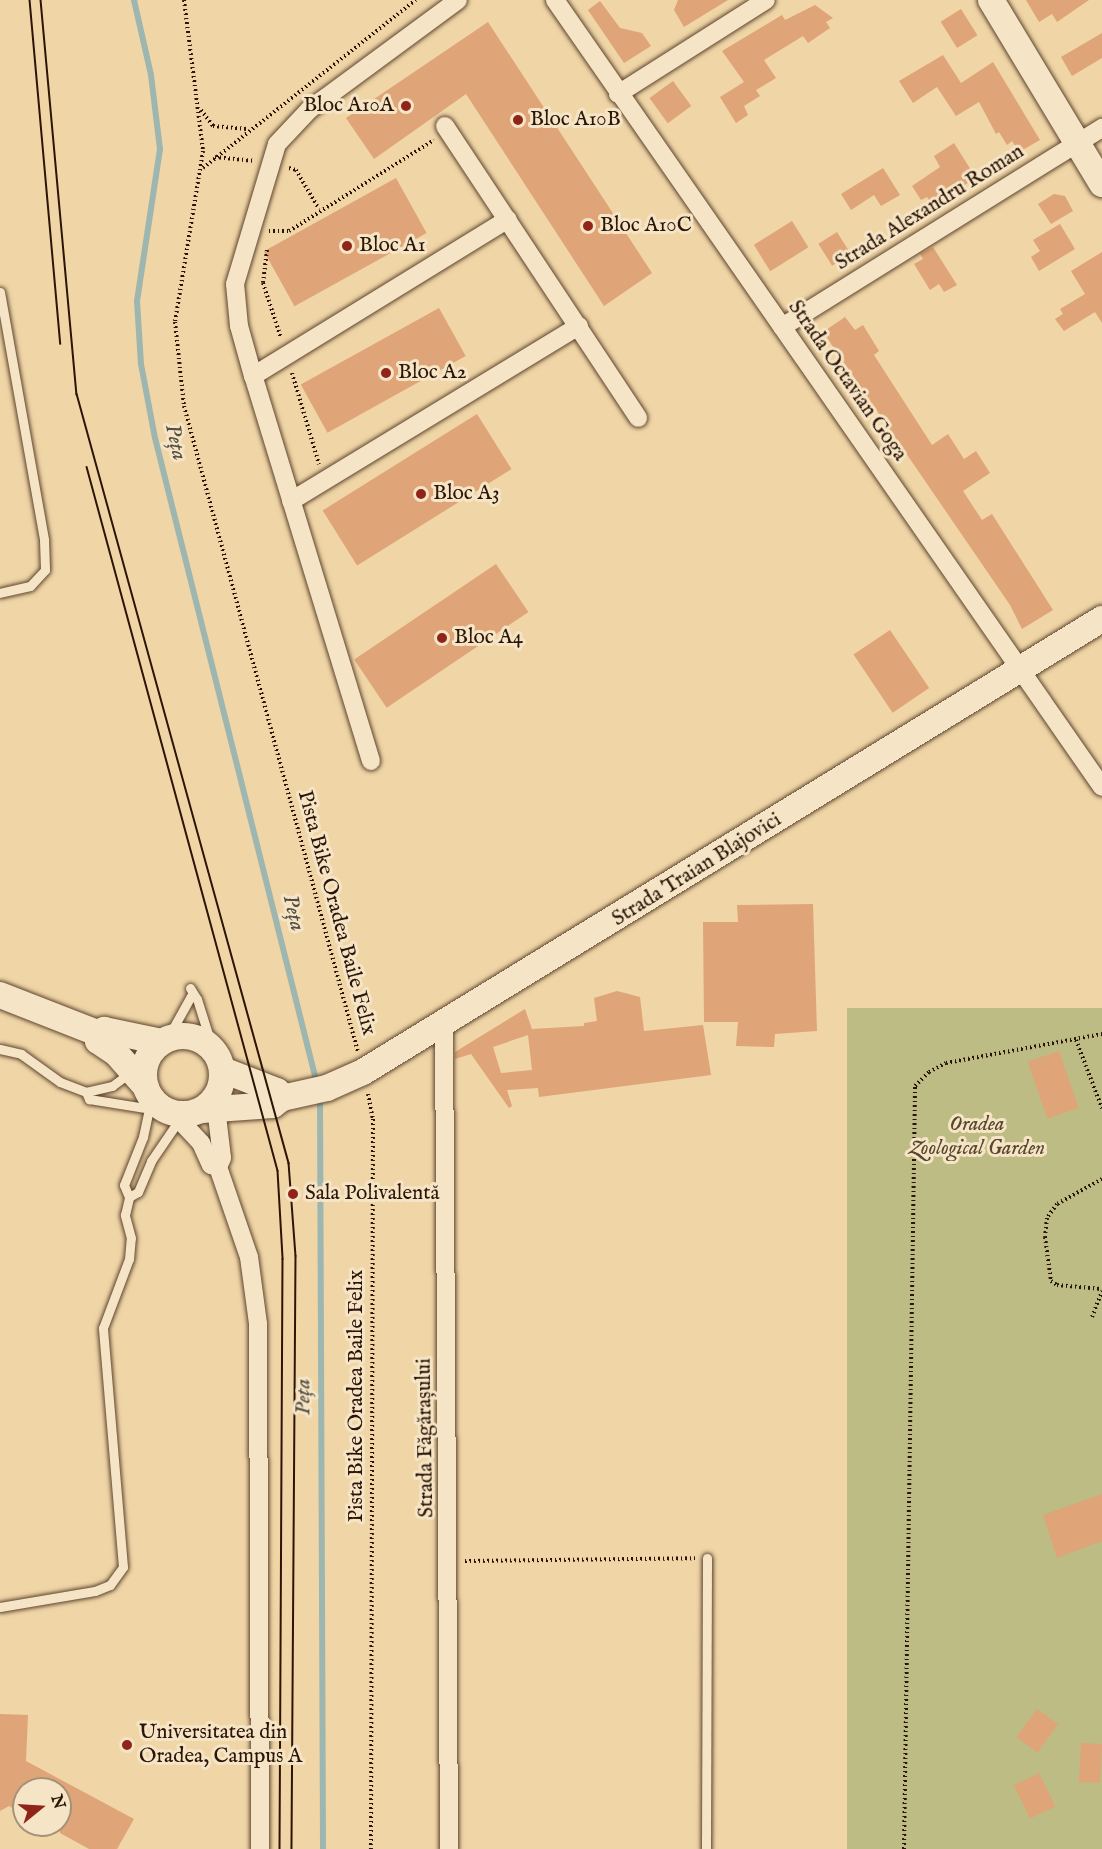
<!DOCTYPE html>
<html>
<head>
<meta charset="utf-8">
<style>
	body { margin:0 }
	#map { position:relative; width:1102px; height:1849px; overflow:hidden; background:#f0d5a6; font-family:"IM FELL English",serif }
	div>[style] { position:absolute }
	[style*='--x'] { left:calc(var(--x)*1px); top:calc(var(--y)*1px); width:calc(var(--w)*1px); rotate:calc(var(--a)*1deg) }
	.green>* { inset:0; background:#bcbc84; transform-origin:0 0 }
	.stream>* { height:6px; margin:-3px; padding:0 3px; transform-origin:3px; border-radius:3px; background:#9db7b0 }
	.building>* { inset:0; background:#dfa477; transform-origin:0 0 }
	.path>* { height:4px; margin-top:-2px; transform-origin:0; background:repeating-linear-gradient(90deg,#2c1507 0 1.5px,transparent 0 4.5px) }
	.roads { filter:drop-shadow(0 0 2px #5d452f) drop-shadow(0 0 2px #5d452f) }
	.lane>* { height:9px; margin:-4.5px; padding:0 4.5px; transform-origin:4.5px; border-radius:4.5px; background:#f5e4c5 }
	.street>* { height:18px; margin:-9px; padding:0 9px; transform-origin:9px; border-radius:9px; background:#f5e4c5 }
	.secondary>* { height:26px; margin:-13px; padding:0 13px; transform-origin:13px; border-radius:13px; background:#f5e4c5 }
	.secondary>.ring { margin:-13px; padding:0; box-sizing:content-box; background:none; border:26px solid #f5e4c5; border-radius:50% }
	.tram>* { height:1.5px; margin:-0.75px; padding:0 0.75px; transform-origin:0.75px; border-radius:0.75px; background:#2c1507 }
	.dots>* { width:16px; height:16px; translate:-50% -50%; box-sizing:border-box; border:3px solid #f5e4c5; border-radius:50% }
	span { translate:-50% -50%; white-space:nowrap; text-align:center; line-height:1.15; -webkit-text-stroke:6px #f5e4c5; paint-order:stroke }
	.poi-label { font-size:21px; color:#2c1507 }
	.right { translate:-100% -50%; text-align:right }
	.left { translate:0 -50%; text-align:left }
	.street-label { font-size:21px; color:#2c1507 }
	.park-label { font-size:21px; color:#57472c; font-style:italic }
	.water-label { font-size:22px; color:#544e42; font-style:italic }
	.north { position:absolute; left:12px; top:1777px; width:60px; height:60px; box-sizing:border-box; background:#f5e4c5; border:2px solid #a59179; border-radius:50%; rotate:72deg; font-size:16px; font-weight:700; line-height:24px; text-align:center; color:#2c1507 }
	.north::after { content:''; display:block; margin:auto; width:21px; height:27px; background:#8f2418; clip-path:polygon(50% 0,100% 100%,50% 72%,0 100%) }
</style>
</head>
<body>
<div id="map">
	<div class="green">
		<div style="left:1102px;top:1008px;width:841px;height:255px;rotate:90deg"></div>
	</div>
	<div class="stream">
		<div style="--x:134;--y:0;--w:77;--a:77.2"></div>
		<div style="--x:151;--y:75;--w:75;--a:83.1"></div>
		<div style="--x:160;--y:149;--w:154;--a:98.6"></div>
		<div style="--x:137;--y:301;--w:63;--a:86.4"></div>
		<div style="--x:141;--y:364;--w:75;--a:79.3"></div>
		<div style="--x:155;--y:438;--w:666;--a:75.92"></div>
		<div style="--x:320;--y:1097;--w:752;--a:89.77"></div>
	</div>
	<div class="building">
		<div style="clip-path:polygon(678px 0,728px 0,684px 27px,674px 10px)"></div>
		<div style="clip-path:polygon(1026px 0,1089px 0,1057px 22px,1052px 14px,1039px 22px)"></div>
		<div style="clip-path:polygon(600px 1px,620px 28px,642px 33px,651px 46px,624px 63px,588px 10px)"></div>
		<div style="clip-path:polygon(815px 5px,833px 18px,826px 22px,830px 28px,808px 43px,803px 36px,764px 60px,776px 78px,756px 90px,760px 96px,744px 106px,748px 115px,736px 123px,720px 97px,744px 82px,722px 51px,782px 15px,785px 20px)"></div>
		<div style="left:961px;top:9px;width:31px;height:24px;rotate:58deg"></div>
		<div style="clip-path:polygon(488px 22px,652px 273px,604px 306px,466px 94px,374px 159px,346px 118px)"></div>
		<div style="clip-path:polygon(1102px 33px,1102px 58px,1072px 76px,1061px 57px)"></div>
		<div style="clip-path:polygon(943px 55px,961px 83px,993px 62px,1040px 140px,1019px 152px,1012px 141px,1007px 145px,999px 132px,996px 134px,979px 102px,956px 116px,937px 87px,913px 103px,899px 81px)"></div>
		<div style="left:673px;top:81px;width:31px;height:29px;rotate:54deg"></div>
		<div style="clip-path:polygon(954px 143px,976px 178px,932px 205px,927px 197px,921px 200px,912px 186px,940px 167px,934px 156px)"></div>
		<div style="clip-path:polygon(883px 168px,900px 195px,881px 206px,874px 195px,851px 210px,841px 194px)"></div>
		<div style="left:396px;top:178px;width:63px;height:151px;rotate:61deg"></div>
		<div style="clip-path:polygon(1054px 194px,1065px 196px,1073px 211px,1051px 224px,1038px 204px)"></div>
		<div style="left:792px;top:221px;width:31px;height:45px;rotate:58deg"></div>
		<div style="clip-path:polygon(1060px 224px,1075px 249px,1039px 271px,1031px 257px,1040px 251px,1033px 240px)"></div>
		<div style="left:837px;top:232px;width:26px;height:22px;rotate:58deg"></div>
		<div style="clip-path:polygon(933px 247px,957px 285px,944px 292px,939px 284px,930px 290px,914px 264px,923px 259px,920px 254px)"></div>
		<div style="clip-path:polygon(1102px 252px,1102px 323px,1095px 312px,1064px 331px,1055px 319px,1063px 314px,1060px 309px,1085px 294px,1071px 271px)"></div>
		<div style="left:439px;top:308px;width:55px;height:158px;rotate:61deg"></div>
		<div style="clip-path:polygon(845px 317px,855px 330px,863px 325px,879px 351px,874px 355px,932px 445px,948px 434px,964px 459px,976px 451px,990px 473px,963px 491px,982px 520px,992px 514px,1053px 610px,1022px 629px,1010px 605px,823px 332px)"></div>
		<div style="left:477px;top:414px;width:65px;height:182px;rotate:58deg"></div>
		<div style="left:496px;top:564px;width:58px;height:171px;rotate:56deg"></div>
		<div style="left:890px;top:630px;width:70px;height:44px;rotate:56deg"></div>
		<div style="clip-path:polygon(813px 904px,817px 1031px,775px 1034px,774px 1047px,736px 1046px,738px 1022px,704px 1022px,703px 922px,738px 922px,737px 905px)"></div>
		<div style="clip-path:polygon(evenodd,617px 991px,640px 997px,644px 1031px,703px 1025px,711px 1075px,539px 1097px,538px 1088px,507px 1090px,512px 1106px,509px 1108px,471px 1054px,455px 1059px,455px 1052px,525px 1009px,532px 1029px,584px 1026px,584px 1023px,597px 1021px,594px 998px,617px 991px,528px 1035px,532px 1070px,501px 1073px,493px 1047px,528px 1035px)"></div>
		<div style="left:1059px;top:1051px;width:60px;height:33px;rotate:71deg"></div>
		<div style="clip-path:polygon(1102px 1494px,1102px 1541px,1057px 1558px,1043px 1515px)"></div>
		<div style="left:1037px;top:1709px;width:26px;height:35px;rotate:36deg"></div>
		<div style="clip-path:polygon(0 1714px,28px 1715px,26px 1761px,134px 1819px,117px 1849px,89px 1849px,60px 1833px,60px 1789px,24px 1789px,24px 1814px,9px 1806px,0 1811px)"></div>
		<div style="left:1081px;top:1743px;width:21px;height:39px;rotate:3deg"></div>
		<div style="left:1039px;top:1773px;width:37px;height:28px;rotate:64deg"></div>
	</div>
	<div class="path">
		<div style="--x:184;--y:0;--w:152;--a:82.8"></div>
		<div style="--x:203;--y:151;--w:173;--a:99.3"></div>
		<div style="--x:175;--y:322;--w:84;--a:83.9"></div>
		<div style="--x:184;--y:406;--w:669;--a:74.93"></div>
		<div style="--x:201;--y:110;--w:20;--a:53"></div>
		<div style="--x:213;--y:126;--w:34;--a:5"></div>
		<div style="--x:215;--y:157;--w:40;--a:5.7"></div>
		<div style="--x:203;--y:168;--w:271;--a:-38.3"></div>
		<div style="--x:289;--y:168;--w:7;--a:16"></div>
		<div style="--x:296;--y:170;--w:45;--a:59.5"></div>
		<div style="--x:269;--y:231;--w:20;--a:0"></div>
		<div style="--x:289;--y:231;--w:171;--a:-32.1"></div>
		<div style="--x:267;--y:250;--w:33;--a:97"></div>
		<div style="--x:263;--y:283;--w:58;--a:71.9"></div>
		<div style="--x:292;--y:373;--w:95;--a:73.5"></div>
		<div style="--x:1076;--y:1040;--w:73;--a:69.1"></div>
		<div style="--x:368;--y:1094;--w:25;--a:79"></div>
		<div style="--x:373;--y:1119;--w:730;--a:90.16"></div>
		<div style="--x:1102;--y:1179;--w:51;--a:150.9"></div>
		<div style="--x:1057;--y:1204;--w:17;--a:126"></div>
		<div style="--x:1047;--y:1218;--w:19;--a:96"></div>
		<div style="--x:1045;--y:1237;--w:44;--a:82.2"></div>
		<div style="--x:1051;--y:1281;--w:7;--a:34"></div>
		<div style="--x:1057;--y:1285;--w:45;--a:5.1"></div>
		<div style="--x:1092;--y:1317;--w:28;--a:-69"></div>
		<div style="--x:465;--y:1561;--w:230;--a:-0.7"></div>
		<div style="--x:904;--y:1849;--w:763;--a:-89.17"></div>
		<div style="--x:915;--y:1086;--w:20;--a:-45"></div>
		<div style="--x:929;--y:1072;--w:19;--a:-28"></div>
		<div style="--x:946;--y:1063;--w:159;--a:-10.5"></div>
	</div>
	<div class="roads">
		<div class="lane">
			<div style="--x:0;--y:292;--w:252;--a:79.9"></div>
			<div style="--x:44;--y:540;--w:30;--a:88"></div>
			<div style="--x:45;--y:570;--w:22;--a:133"></div>
			<div style="--x:30;--y:586;--w:31;--a:167"></div>
			<div style="--x:190;--y:988;--w:13;--a:58"></div>
			<div style="--x:197;--y:999;--w:50;--a:72.6"></div>
			<div style="--x:167;--y:1039;--w:51;--a:-60.9"></div>
			<div style="--x:0;--y:1049;--w:22;--a:13"></div>
			<div style="--x:21;--y:1054;--w:48;--a:35.7"></div>
			<div style="--x:60;--y:1082;--w:28;--a:21"></div>
			<div style="--x:86;--y:1092;--w:8;--a:67"></div>
			<div style="--x:89;--y:1099;--w:82;--a:9.1"></div>
			<div style="--x:86;--y:1092;--w:27;--a:-13"></div>
			<div style="--x:112;--y:1086;--w:44;--a:-36.6"></div>
			<div style="--x:129;--y:1197;--w:10;--a:-29"></div>
			<div style="--x:138;--y:1192;--w:34;--a:-67"></div>
			<div style="--x:151;--y:1161;--w:53;--a:-55.7"></div>
			<div style="--x:0;--y:1607;--w:96;--a:-9.6"></div>
			<div style="--x:95;--y:1591;--w:16;--a:-22"></div>
			<div style="--x:110;--y:1585;--w:22;--a:-54"></div>
			<div style="--x:123;--y:1567;--w:240;--a:-94.8"></div>
			<div style="--x:103;--y:1328;--w:74;--a:-69.4"></div>
			<div style="--x:129;--y:1259;--w:21;--a:-85"></div>
			<div style="--x:131;--y:1238;--w:24;--a:-105"></div>
			<div style="--x:125;--y:1215;--w:18;--a:-77"></div>
			<div style="--x:129;--y:1197;--w:13;--a:-113"></div>
			<div style="--x:124;--y:1185;--w:52;--a:-68.4"></div>
			<div style="--x:143;--y:1137;--w:40;--a:-78"></div>
			<div style="--x:706;--y:1849;--w:291;--a:-89.8"></div>
		</div>
		<div class="street">
			<div style="--x:555;--y:0;--w:958;--a:55.2"></div>
			<div style="--x:618;--y:94;--w:175;--a:-32.4"></div>
			<div style="--x:445;--y:126;--w:350;--a:56.5"></div>
			<div style="--x:782;--y:327;--w:377;--a:-31.9"></div>
			<div style="--x:253;--y:376;--w:299;--a:-31.6"></div>
			<div style="--x:291;--y:501;--w:337;--a:-31.3"></div>
			<div style="--x:371;--y:761;--w:403;--a:-107"></div>
			<div style="--x:253;--y:376;--w:52;--a:-105.6"></div>
			<div style="--x:239;--y:326;--w:42;--a:-95.4"></div>
			<div style="--x:235;--y:284;--w:146;--a:-73.3"></div>
			<div style="--x:277;--y:144;--w:47;--a:-46.7"></div>
			<div style="--x:309;--y:110;--w:185;--a:-36.4"></div>
			<div style="--x:444;--y:1026;--w:823;--a:89.65"></div>
			<div style="--x:215;--y:1099;--w:59;--a:83.2"></div>
			<div style="--x:222;--y:1158;--w:10;--a:114"></div>
			<div style="--x:218;--y:1167;--w:95;--a:71"></div>
			<div style="--x:249;--y:1257;--w:68;--a:82.3"></div>
			<div style="--x:258;--y:1324;--w:525;--a:89.78"></div>
			<div style="--x:173;--y:1113;--w:41;--a:47"></div>
			<div style="--x:201;--y:1143;--w:24;--a:66"></div>
			<div style="--x:211;--y:1165;--w:7;--a:16"></div>
		</div>
		<div class="secondary">
			<div style="--x:991;--y:0;--w:215;--a:58.9"></div>
			<div style="--x:0;--y:995;--w:104;--a:21.4"></div>
			<div style="--x:97;--y:1033;--w:8;--a:-23"></div>
			<div style="--x:104;--y:1030;--w:59;--a:11.7"></div>
			<div style="--x:97;--y:1033;--w:8;--a:83"></div>
			<div style="--x:98;--y:1041;--w:22;--a:34"></div>
			<div style="--x:116;--y:1053;--w:45;--a:48.6"></div>
			<div class="ring" style="left:144px;top:1036px;width:52px;height:52px"></div>
			<div style="--x:223;--y:1070;--w:58;--a:21.3"></div>
			<div style="--x:277;--y:1091;--w:9;--a:54"></div>
			<div style="--x:202;--y:1110;--w:71;--a:-4"></div>
			<div style="--x:273;--y:1105;--w:11;--a:-38"></div>
			<div style="--x:282;--y:1098;--w:46;--a:-12.5"></div>
			<div style="--x:327;--y:1088;--w:39;--a:-24"></div>
			<div style="--x:363;--y:1072;--w:867;--a:-31.51"></div>
		</div>
	</div>
	<div class="tram">
		<div style="--x:30;--y:0;--w:345;--a:84.9"></div>
		<div style="--x:41;--y:0;--w:396;--a:84.8"></div>
		<div style="--x:77;--y:394;--w:798;--a:74.59"></div>
		<div style="--x:289;--y:1163;--w:93;--a:85.7"></div>
		<div style="--x:296;--y:1256;--w:593;--a:90.39"></div>
		<div style="--x:87;--y:467;--w:729;--a:74.82"></div>
		<div style="--x:278;--y:1171;--w:88;--a:86.7"></div>
		<div style="--x:283;--y:1259;--w:590;--a:90.29"></div>
	</div>
	<div class="dots">
		<div style="left:406px;top:106px;background:#8f2418"></div>
		<div style="left:518px;top:120px;background:#8f2418"></div>
		<div style="left:588px;top:226px;background:#8f2418"></div>
		<div style="left:347px;top:246px;background:#8f2418"></div>
		<div style="left:386px;top:373px;background:#8f2418"></div>
		<div style="left:421px;top:494px;background:#8f2418"></div>
		<div style="left:442px;top:638px;background:#8f2418"></div>
		<div style="left:293px;top:1194px;background:#8f2418"></div>
		<div style="left:127px;top:1745px;background:#8f2418"></div>
	</div>
	<div class="poi-label">
		<span class="right" style="left:394px;top:106px">Bloc A10A</span>
		<span class="left" style="left:530px;top:120px">Bloc A10B</span>
		<span class="left" style="left:600px;top:226px">Bloc A10C</span>
		<span class="left" style="left:359px;top:246px">Bloc A1</span>
		<span class="left" style="left:398px;top:373px">Bloc A2</span>
		<span class="left" style="left:433px;top:494px">Bloc A3</span>
		<span class="left" style="left:454px;top:638px">Bloc A4</span>
		<span class="left" style="left:305px;top:1194px">Sala Polivalentă</span>
		<span class="left" style="left:139px;top:1745px">Universitatea din<br>Oradea, Campus A</span>
	</div>
	<div class="street-label">
		<span style="left:930px;top:208px;rotate:-32deg">Strada Alexandru Roman</span>
		<span style="left:847px;top:381px;rotate:55deg">Strada Octavian Goga</span>
		<span style="left:697px;top:870px;rotate:-32deg">Strada Traian Blajovici</span>
		<span style="left:336px;top:913px;rotate:75deg">Pista Bike Oradea Baile Felix</span>
		<span style="left:357px;top:1396px;rotate:-90deg">Pista Bike Oradea Baile Felix</span>
		<span style="left:426px;top:1438px;rotate:-91deg">Strada Făgărașului</span>
	</div>
	<div class="park-label">
		<span style="left:977px;top:1137px">Oradea<br>Zoological Garden</span>
	</div>
	<div class="water-label">
		<span style="left:175px;top:442px;rotate:77deg">Peța</span>
		<span style="left:293px;top:913px;rotate:76deg">Peța</span>
		<span style="left:304px;top:1397px;rotate:-90deg">Peța</span>
	</div>
	<div class="north">N</div>
</div>
</body>
</html>
